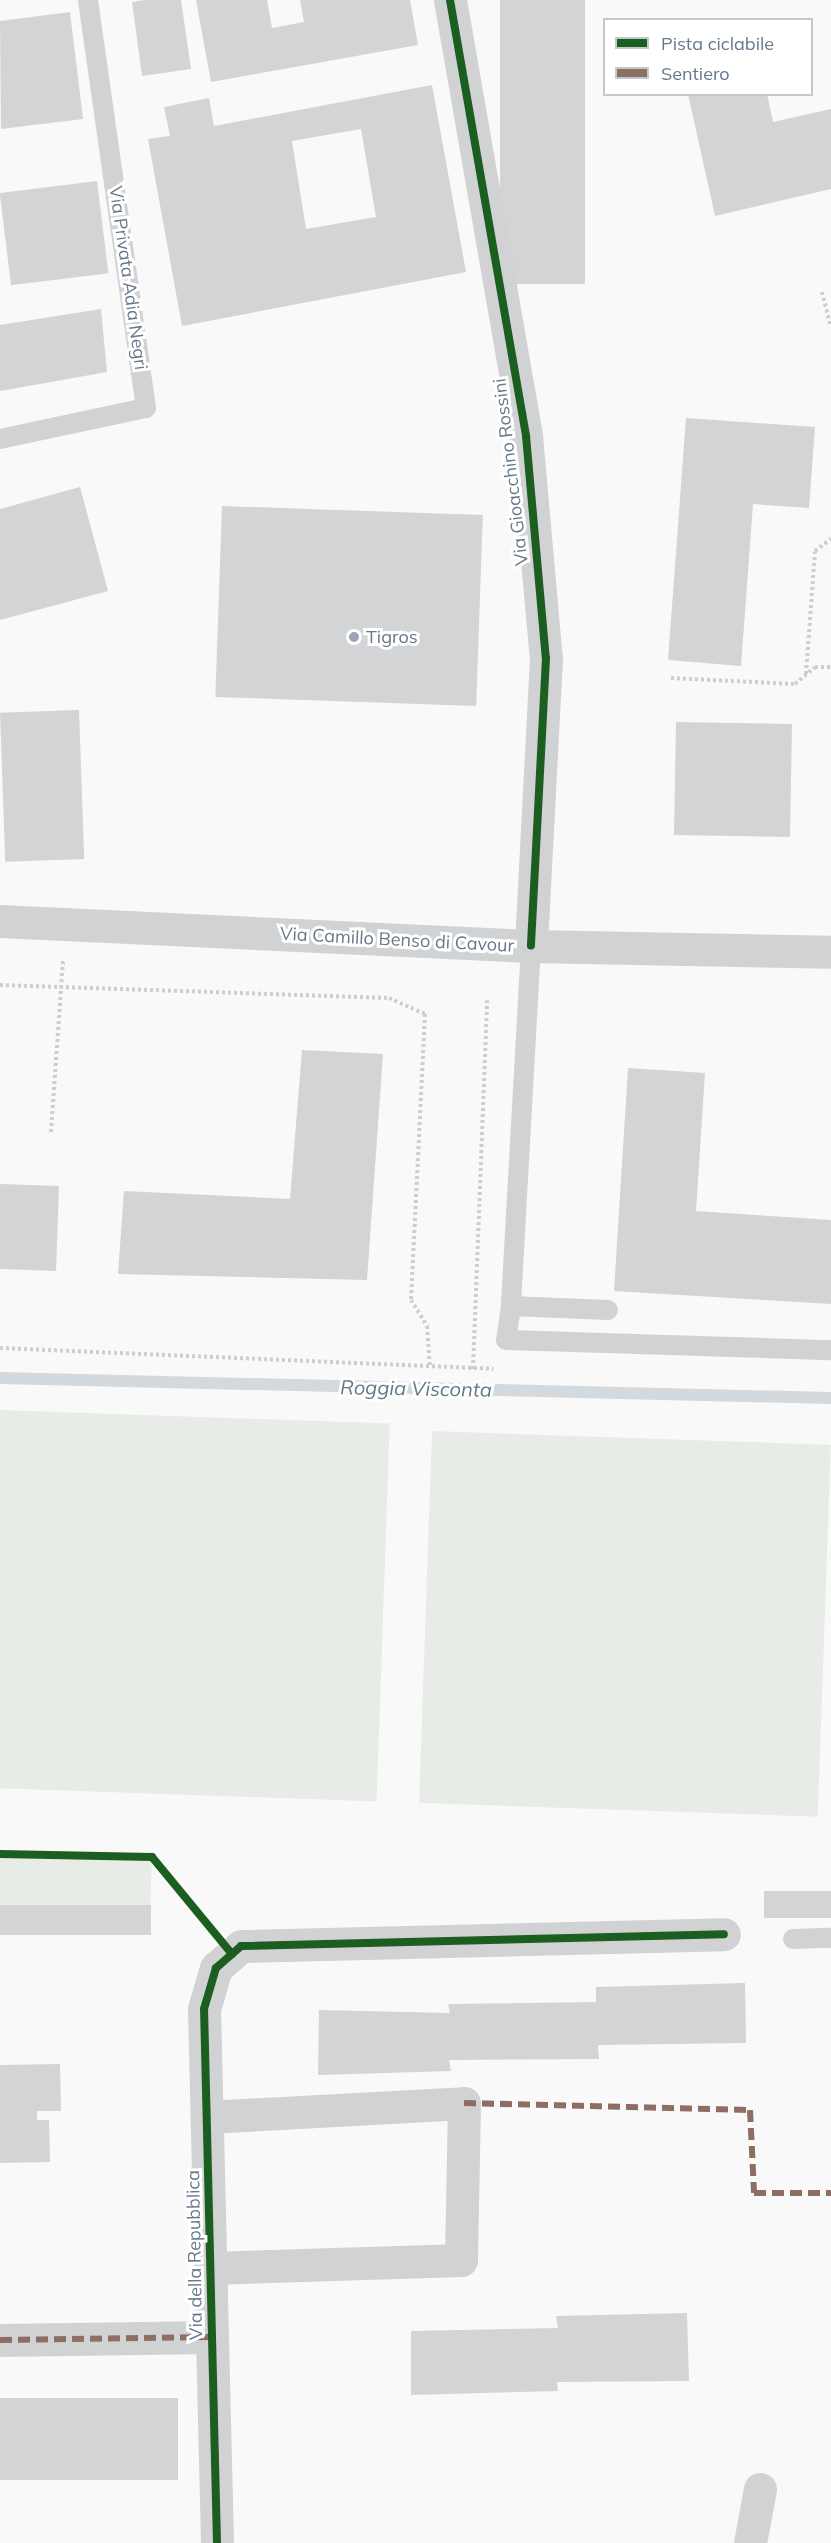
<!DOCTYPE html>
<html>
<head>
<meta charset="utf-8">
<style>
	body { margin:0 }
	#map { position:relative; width:831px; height:2543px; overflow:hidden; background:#f9f9f9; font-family:Mulish,sans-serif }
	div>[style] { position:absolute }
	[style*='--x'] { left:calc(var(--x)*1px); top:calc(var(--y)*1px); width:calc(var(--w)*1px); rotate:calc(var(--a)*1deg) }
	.green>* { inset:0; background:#e8ece7; transform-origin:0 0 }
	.stream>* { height:12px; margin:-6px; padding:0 6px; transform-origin:6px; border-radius:6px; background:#d3d9dd }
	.building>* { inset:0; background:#d2d4d5; transform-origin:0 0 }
	.path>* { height:4px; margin-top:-2px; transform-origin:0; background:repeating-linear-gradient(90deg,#ceced0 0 3px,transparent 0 6px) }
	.lane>* { height:20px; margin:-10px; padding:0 10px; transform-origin:10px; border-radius:10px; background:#d1d2d4 }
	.street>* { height:33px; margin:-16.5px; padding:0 16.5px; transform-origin:16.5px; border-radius:16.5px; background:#d1d2d4 }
	.quiet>* { height:6px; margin-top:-3px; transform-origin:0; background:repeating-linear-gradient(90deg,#8d6e63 0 12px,transparent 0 18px) }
	.cycleway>* { height:8px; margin:-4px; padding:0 4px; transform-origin:4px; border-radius:4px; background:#1b5e20 }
	.dots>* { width:16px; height:16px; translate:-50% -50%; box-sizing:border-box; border:3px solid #fff; border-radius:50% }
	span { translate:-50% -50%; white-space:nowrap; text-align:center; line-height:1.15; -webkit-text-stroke:6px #fff; paint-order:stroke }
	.street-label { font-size:18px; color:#67788a }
	.poi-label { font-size:18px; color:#67788a }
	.left { translate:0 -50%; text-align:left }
	.water-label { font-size:20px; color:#637985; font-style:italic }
	.legend { position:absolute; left:603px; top:18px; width:210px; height:78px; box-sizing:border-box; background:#fff; border:2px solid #c2c9d0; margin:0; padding:8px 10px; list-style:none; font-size:18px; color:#67788a }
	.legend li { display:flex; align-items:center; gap:12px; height:30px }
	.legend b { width:30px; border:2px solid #c2c9d0 }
</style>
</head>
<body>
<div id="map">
	<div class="green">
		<div style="left:0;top:1410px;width:390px;height:378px;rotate:2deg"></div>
		<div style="left:432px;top:1431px;width:399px;height:372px;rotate:2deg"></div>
		<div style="left:0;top:1853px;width:152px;height:52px;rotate:2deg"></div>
	</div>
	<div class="stream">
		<div style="--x:0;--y:1378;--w:831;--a:1.38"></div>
	</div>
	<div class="building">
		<div style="clip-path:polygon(145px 0,181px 0,191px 69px,142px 76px,132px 2px)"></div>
		<div style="clip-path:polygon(196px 0,267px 0,272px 28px,304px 22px,300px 0,410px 0,418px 45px,211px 82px)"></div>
		<div style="left:500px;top:0;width:85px;height:284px"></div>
		<div style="clip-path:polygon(70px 12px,83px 119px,1px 129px,0 21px)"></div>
		<div style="clip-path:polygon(evenodd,432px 85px,466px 272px,182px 326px,148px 139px,170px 136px,164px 107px,209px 98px,214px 126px,432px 85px,361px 129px,376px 217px,306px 229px,292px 141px,361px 129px)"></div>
		<div style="clip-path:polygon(688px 94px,767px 94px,773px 122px,831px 109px,831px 189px,715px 216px)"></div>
		<div style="left:97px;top:181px;width:93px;height:98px;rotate:83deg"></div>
		<div style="clip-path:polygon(101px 309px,107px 372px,0 391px,0 325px)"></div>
		<div style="clip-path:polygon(686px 418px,815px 427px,809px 508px,753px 504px,741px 666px,668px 660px)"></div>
		<div style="clip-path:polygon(80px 487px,108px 591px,0 620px,0 509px)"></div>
		<div style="left:222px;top:506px;width:261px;height:191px;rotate:2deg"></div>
		<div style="left:79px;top:710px;width:149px;height:79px;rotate:88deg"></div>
		<div style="left:676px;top:722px;width:116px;height:113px;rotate:1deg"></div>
		<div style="clip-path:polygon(302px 1050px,383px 1054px,367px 1280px,118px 1274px,124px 1191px,290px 1199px)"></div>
		<div style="clip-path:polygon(628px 1068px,705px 1073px,696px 1211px,831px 1220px,831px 1304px,614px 1291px)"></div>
		<div style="left:0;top:1184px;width:59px;height:85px;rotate:2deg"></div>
		<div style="left:831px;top:1891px;width:27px;height:67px;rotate:90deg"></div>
		<div style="left:151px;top:1905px;width:30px;height:151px;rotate:90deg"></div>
		<div style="clip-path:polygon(745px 1983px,746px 2043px,598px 2045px,599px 2059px,449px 2060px,451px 2071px,318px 2075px,319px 2010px,450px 2013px,448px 2004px,596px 2002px,596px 1987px)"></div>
		<div style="clip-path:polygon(60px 2064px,61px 2111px,37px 2111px,37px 2120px,49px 2120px,50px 2162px,0 2163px,0 2065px)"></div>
		<div style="clip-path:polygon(687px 2313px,689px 2381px,557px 2382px,558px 2391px,411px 2395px,411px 2331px,558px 2328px,556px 2316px)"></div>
		<div style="left:178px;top:2398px;width:82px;height:178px;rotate:90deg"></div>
	</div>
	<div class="path">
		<div style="--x:822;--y:292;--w:36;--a:76"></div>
		<div style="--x:806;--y:674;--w:123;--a:-85.8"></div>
		<div style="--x:815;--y:551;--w:20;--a:-37"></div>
		<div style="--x:671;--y:678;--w:124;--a:2.8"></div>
		<div style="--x:795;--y:684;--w:26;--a:-40"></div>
		<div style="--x:815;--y:667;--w:16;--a:0"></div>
		<div style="--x:0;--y:985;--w:389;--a:1.9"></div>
		<div style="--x:389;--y:998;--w:39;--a:24"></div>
		<div style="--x:425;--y:1014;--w:286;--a:92.8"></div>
		<div style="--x:411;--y:1300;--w:31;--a:58"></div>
		<div style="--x:427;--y:1326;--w:42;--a:85.9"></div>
		<div style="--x:51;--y:1132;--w:172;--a:-86"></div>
		<div style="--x:0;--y:1348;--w:494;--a:2.4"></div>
		<div style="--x:473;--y:1369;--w:369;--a:-87.8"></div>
	</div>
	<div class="lane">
		<div style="--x:0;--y:439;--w:149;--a:-12"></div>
		<div style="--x:146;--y:408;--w:412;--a:-98.1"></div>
		<div style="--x:531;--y:946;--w:361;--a:93.2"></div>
		<div style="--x:511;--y:1306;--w:97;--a:2.4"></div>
		<div style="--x:511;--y:1306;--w:34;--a:98"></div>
		<div style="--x:506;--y:1340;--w:325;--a:1.8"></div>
		<div style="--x:793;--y:1939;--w:38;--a:-2"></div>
	</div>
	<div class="street">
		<div style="--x:450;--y:0;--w:443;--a:80.1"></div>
		<div style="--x:526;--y:436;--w:223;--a:84.9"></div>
		<div style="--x:546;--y:658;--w:288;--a:93"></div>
		<div style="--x:0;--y:921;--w:532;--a:2.7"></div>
		<div style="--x:531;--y:946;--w:300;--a:1.1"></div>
		<div style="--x:207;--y:2117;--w:257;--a:-3.1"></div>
		<div style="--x:464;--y:2103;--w:157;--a:91.1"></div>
		<div style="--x:461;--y:2260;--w:251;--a:178.2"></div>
		<div style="--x:0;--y:2340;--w:212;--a:-0.8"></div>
		<div style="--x:217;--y:2543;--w:534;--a:-91.39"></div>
		<div style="--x:204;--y:2009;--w:43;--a:-73.7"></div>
		<div style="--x:216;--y:1968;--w:33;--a:-41"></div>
		<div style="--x:241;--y:1946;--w:483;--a:-1.4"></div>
		<div style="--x:750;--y:2543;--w:55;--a:-79.5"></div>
	</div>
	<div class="quiet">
		<div style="--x:464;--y:2103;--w:286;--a:1.4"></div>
		<div style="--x:750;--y:2110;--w:83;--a:87.2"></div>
		<div style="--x:754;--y:2193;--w:77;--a:0"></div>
		<div style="--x:0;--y:2340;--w:212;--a:-0.8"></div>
	</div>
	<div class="cycleway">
		<div style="--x:450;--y:0;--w:443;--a:80.1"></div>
		<div style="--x:526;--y:436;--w:223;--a:84.9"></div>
		<div style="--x:546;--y:658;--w:288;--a:93"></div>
		<div style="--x:0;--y:1854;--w:152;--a:1.1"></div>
		<div style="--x:152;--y:1857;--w:126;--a:50.5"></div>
		<div style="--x:217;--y:2543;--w:534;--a:-91.39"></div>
		<div style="--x:204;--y:2009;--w:43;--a:-73.7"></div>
		<div style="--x:216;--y:1968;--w:33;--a:-41"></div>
		<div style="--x:241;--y:1946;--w:483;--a:-1.4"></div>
	</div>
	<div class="dots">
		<div style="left:354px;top:637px;background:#9aa5b1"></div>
	</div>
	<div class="street-label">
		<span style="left:128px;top:278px;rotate:82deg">Via Privata Adia Negri</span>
		<span style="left:511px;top:472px;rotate:-97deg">Via Gioacchino Rossini</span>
		<span style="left:397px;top:940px;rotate:3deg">Via Camillo Benso di Cavour</span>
		<span style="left:195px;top:2255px;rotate:-91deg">Via della Repubblica</span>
	</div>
	<div class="poi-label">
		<span class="left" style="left:366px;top:637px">Tigros</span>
	</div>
	<div class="water-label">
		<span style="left:416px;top:1388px;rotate:1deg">Roggia Visconta</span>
	</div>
	<ul class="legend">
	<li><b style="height:8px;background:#1b5e20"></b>Pista ciclabile</li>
	<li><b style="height:8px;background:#8d6e63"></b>Sentiero</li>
	</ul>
</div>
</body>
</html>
